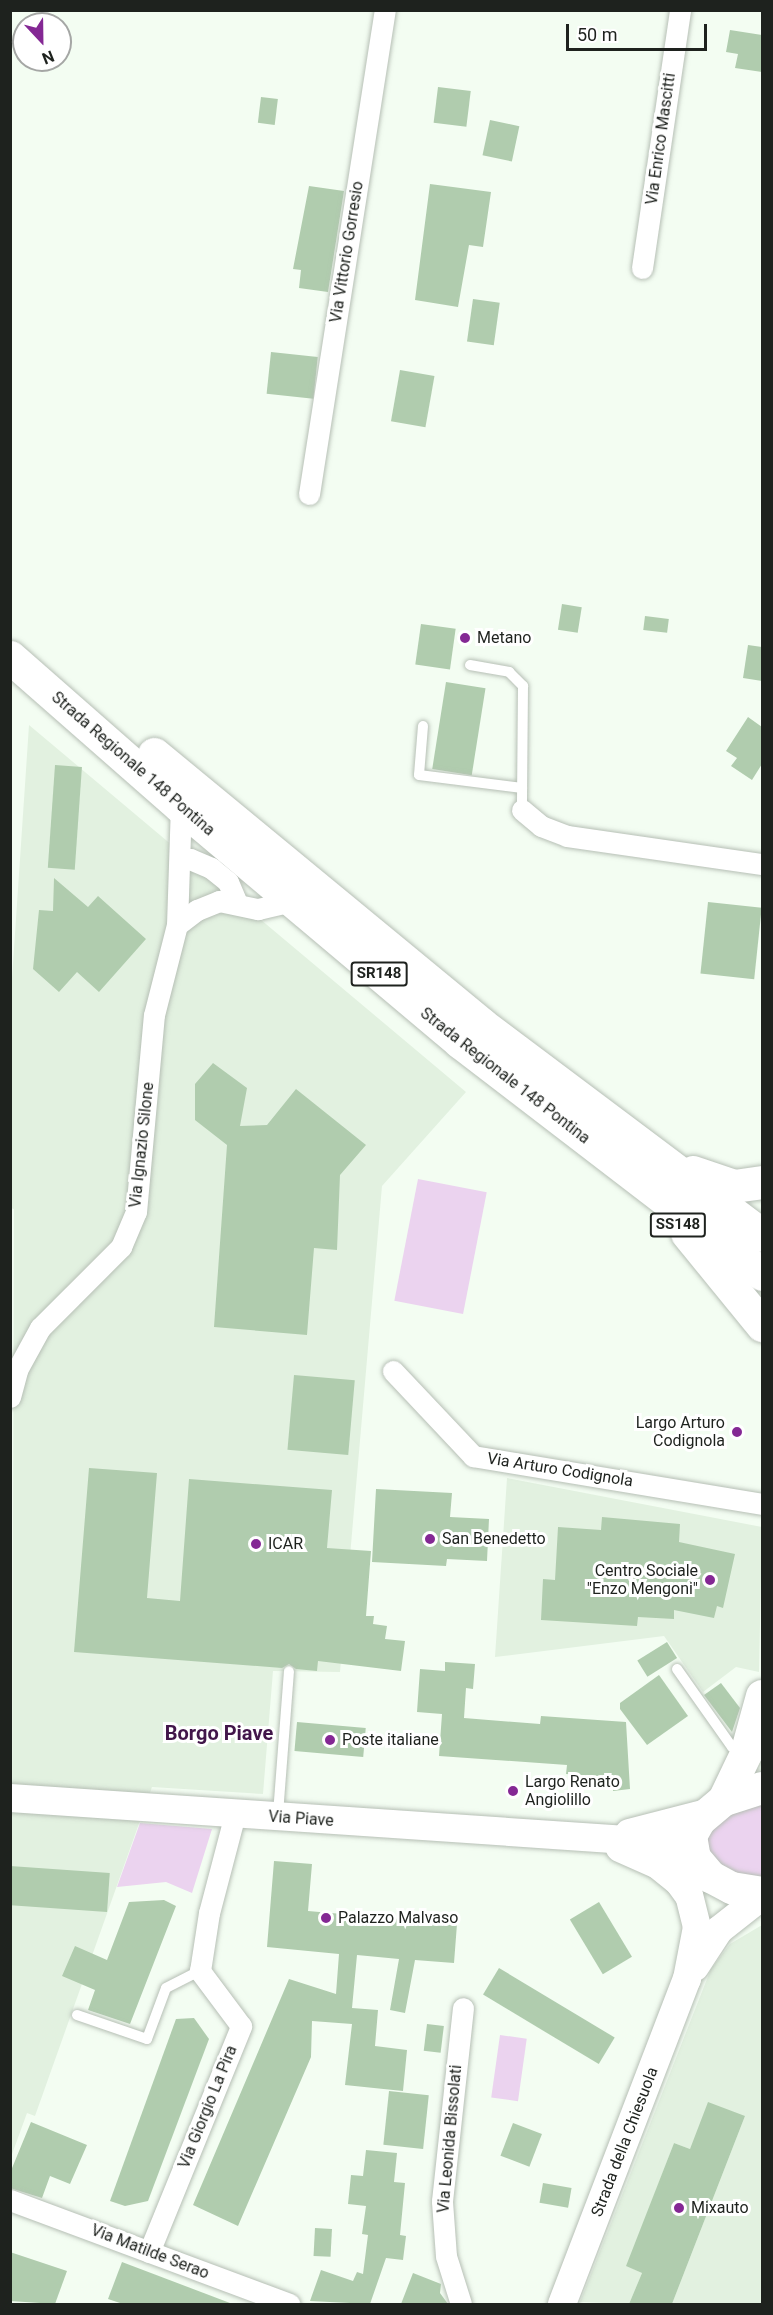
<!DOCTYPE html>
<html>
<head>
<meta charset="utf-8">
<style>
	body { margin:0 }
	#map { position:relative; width:773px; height:2315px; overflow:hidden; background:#f3fdf2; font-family:Roboto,sans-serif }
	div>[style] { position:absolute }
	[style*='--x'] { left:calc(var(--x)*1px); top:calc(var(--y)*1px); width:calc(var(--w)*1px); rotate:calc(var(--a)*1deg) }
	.built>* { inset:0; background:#e2f1e0 }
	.green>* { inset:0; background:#ebd3ef; transform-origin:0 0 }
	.building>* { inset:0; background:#b0ccae; transform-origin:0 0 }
	.roads { filter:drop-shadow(0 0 2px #b6bfb5) drop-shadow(0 0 2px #b6bfb5) }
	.lane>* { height:10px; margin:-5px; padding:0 5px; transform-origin:5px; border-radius:5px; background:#fff }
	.street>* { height:21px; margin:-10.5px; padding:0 10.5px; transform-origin:10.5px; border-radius:10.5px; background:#fff }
	.secondary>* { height:28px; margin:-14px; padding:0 14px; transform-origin:14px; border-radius:14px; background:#fff }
	.primary>* { height:32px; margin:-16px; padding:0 16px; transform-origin:16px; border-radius:16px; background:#fff }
	.highway>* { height:33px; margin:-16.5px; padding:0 16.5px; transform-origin:16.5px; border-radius:16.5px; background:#fff }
	.dots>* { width:16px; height:16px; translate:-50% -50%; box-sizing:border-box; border:3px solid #fff; border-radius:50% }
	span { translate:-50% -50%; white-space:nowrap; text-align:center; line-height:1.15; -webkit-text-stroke:6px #fff; paint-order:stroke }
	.shield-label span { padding:2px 4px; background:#fff; border:2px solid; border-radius:4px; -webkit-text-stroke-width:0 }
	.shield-label { font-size:15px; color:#1e221e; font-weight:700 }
	.street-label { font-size:16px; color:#1e221e }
	.poi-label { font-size:16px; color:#1e221e }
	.left { translate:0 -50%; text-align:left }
	.right { translate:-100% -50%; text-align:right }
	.quarter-label { font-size:20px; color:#42164a; font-weight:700 }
	.frame { position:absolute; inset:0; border:12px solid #1e221e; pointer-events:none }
	.north { position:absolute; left:12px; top:12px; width:60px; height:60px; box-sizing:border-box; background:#fff; border:2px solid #a5a7a5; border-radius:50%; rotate:158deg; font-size:16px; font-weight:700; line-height:24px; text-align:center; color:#1e221e }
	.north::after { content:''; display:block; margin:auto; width:21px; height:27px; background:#842894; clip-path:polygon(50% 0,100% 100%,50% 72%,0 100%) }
	.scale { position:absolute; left:566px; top:24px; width:141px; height:27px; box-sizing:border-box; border:3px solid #1e221e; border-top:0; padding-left:8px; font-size:18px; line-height:21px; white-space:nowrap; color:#1e221e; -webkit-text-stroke:4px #fff; paint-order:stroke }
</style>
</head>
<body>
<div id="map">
	<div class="built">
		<div style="clip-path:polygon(29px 725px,466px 1092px,382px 1186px,340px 1672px,273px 1671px,263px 1794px,152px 1787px,35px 2116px,27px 2113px,11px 2157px,14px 1209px,10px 1208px,10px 1008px)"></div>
		<div style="clip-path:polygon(507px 1478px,762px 1527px,759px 1672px,736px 1667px,703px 1692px,664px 1636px,495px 1657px)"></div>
		<div style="clip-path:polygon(762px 1925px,762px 2304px,672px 2304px,745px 2116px,690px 2149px,674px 2143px,627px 2266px,642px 2273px,629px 2304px,580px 2302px,711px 1969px,730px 1944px)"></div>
	</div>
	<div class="green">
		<div style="left:418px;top:1179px;width:70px;height:124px;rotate:11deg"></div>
		<div style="clip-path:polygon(762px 1803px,762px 1880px,728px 1876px,706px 1858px,708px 1823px,722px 1812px)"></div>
		<div style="clip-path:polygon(140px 1823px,212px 1829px,192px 1893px,166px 1882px,117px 1887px)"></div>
		<div style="left:500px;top:2035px;width:27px;height:63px;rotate:8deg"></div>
	</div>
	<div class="building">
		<div style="clip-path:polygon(730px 30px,762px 35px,762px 72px,735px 68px,738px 54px,726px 52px)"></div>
		<div style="left:438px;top:87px;width:33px;height:36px;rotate:7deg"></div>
		<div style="left:261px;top:97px;width:17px;height:26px;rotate:7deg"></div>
		<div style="left:490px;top:120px;width:30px;height:36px;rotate:12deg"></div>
		<div style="clip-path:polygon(430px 184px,491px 192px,483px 247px,469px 245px,458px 307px,415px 300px)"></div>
		<div style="clip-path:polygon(309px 186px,344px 191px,328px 292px,299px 288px,301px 270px,293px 269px)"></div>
		<div style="left:473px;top:299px;width:27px;height:43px;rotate:8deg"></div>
		<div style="left:271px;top:352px;width:47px;height:42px;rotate:6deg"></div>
		<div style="left:400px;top:370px;width:35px;height:52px;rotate:10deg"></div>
		<div style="left:562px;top:604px;width:20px;height:26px;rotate:9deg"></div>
		<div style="left:645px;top:616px;width:24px;height:14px;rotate:7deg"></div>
		<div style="left:421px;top:624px;width:35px;height:41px;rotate:8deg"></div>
		<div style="clip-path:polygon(748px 645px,762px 647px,762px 681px,743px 678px)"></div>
		<div style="left:446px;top:682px;width:40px;height:88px;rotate:9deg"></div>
		<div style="clip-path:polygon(748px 717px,762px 727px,762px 764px,752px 780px,731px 766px,737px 758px,726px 751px)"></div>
		<div style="left:55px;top:765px;width:27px;height:103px;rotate:4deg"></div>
		<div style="clip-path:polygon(54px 878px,88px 907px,98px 896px,146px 939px,99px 992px,77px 972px,59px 992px,33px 969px,39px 910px,53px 911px)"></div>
		<div style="left:708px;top:902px;width:54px;height:72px;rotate:6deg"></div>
		<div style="clip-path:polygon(213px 1063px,247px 1088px,240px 1126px,267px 1125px,296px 1089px,366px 1145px,340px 1175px,337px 1250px,314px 1248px,307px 1335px,214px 1327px,227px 1145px,195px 1120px,195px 1084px)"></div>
		<div style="left:294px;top:1375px;width:61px;height:75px;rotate:5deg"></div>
		<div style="clip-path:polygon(89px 1468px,157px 1473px,147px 1598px,180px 1601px,189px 1479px,332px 1490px,327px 1548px,371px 1551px,366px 1616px,374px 1616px,373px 1624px,387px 1626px,385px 1639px,405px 1641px,401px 1671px,318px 1661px,317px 1671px,296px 1669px,289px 1664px,282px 1668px,74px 1652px)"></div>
		<div style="clip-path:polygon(376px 1489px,452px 1493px,450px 1517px,489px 1519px,487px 1561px,447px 1559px,446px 1566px,372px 1562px)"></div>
		<div style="clip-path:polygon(602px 1517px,680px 1524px,679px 1542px,735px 1554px,723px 1608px,717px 1606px,714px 1618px,674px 1610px,674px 1619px,638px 1617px,637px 1626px,541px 1620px,543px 1579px,555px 1580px,558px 1527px,601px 1530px)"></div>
		<div style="left:667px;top:1642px;width:19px;height:35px;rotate:58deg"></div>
		<div style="clip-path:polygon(445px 1662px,475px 1664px,473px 1689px,466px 1688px,464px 1718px,540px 1724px,541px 1716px,626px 1722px,630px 1789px,613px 1791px,613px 1777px,566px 1774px,567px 1765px,439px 1756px,442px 1714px,417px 1712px,420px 1669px,445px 1671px)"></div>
		<div style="clip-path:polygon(659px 1675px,688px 1716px,647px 1745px,620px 1709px,620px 1703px)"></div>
		<div style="clip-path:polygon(721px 1683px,740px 1708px,732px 1732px,704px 1695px)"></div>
		<div style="left:297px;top:1722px;width:69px;height:29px;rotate:5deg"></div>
		<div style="clip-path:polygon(274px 1861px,312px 1864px,308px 1911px,457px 1924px,454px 1963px,415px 1960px,405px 2013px,390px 2010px,399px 1959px,357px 1955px,352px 2008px,378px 2010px,375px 2046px,407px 2050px,403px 2091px,345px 2085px,352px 2024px,312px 2021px,311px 2057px,238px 2226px,193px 2205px,289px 1979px,336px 1994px,339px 1954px,267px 1947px)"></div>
		<div style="left:10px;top:1866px;width:100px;height:39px;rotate:4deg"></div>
		<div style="clip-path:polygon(164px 1900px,176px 1906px,130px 2024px,88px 2010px,95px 1990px,62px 1976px,75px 1946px,107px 1960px,129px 1902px)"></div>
		<div style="left:599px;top:1902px;width:64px;height:34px;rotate:59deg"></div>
		<div style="left:499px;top:1968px;width:135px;height:31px;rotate:31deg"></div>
		<div style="clip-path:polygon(194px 2018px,209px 2039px,148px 2201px,125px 2206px,110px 2201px,176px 2019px)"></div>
		<div style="left:427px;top:2024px;width:17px;height:27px;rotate:7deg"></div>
		<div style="left:389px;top:2091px;width:40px;height:54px;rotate:6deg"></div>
		<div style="clip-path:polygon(708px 2102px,745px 2116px,672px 2304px,629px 2304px,642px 2273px,626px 2266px,674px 2143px,690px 2149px)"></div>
		<div style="clip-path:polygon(31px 2122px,87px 2145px,70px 2184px,50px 2176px,42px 2198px,10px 2188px,10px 2173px)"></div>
		<div style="left:513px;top:2123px;width:31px;height:35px;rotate:21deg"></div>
		<div style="clip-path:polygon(366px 2150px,397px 2153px,394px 2182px,405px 2183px,400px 2235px,406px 2236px,403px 2260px,386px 2258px,370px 2304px,310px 2301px,321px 2270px,353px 2281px,357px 2272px,363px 2274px,368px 2235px,362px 2234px,366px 2206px,348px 2204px,351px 2175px,363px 2176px)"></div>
		<div style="left:543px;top:2183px;width:29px;height:20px;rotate:10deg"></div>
		<div style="left:315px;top:2228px;width:17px;height:28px;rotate:3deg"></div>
		<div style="clip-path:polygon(10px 2252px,67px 2271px,55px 2304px,10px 2301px)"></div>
		<div style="clip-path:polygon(122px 2262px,230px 2303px,230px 2304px,123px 2304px,108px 2299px)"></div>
		<div style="clip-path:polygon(413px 2273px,441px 2284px,440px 2293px,448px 2304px,401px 2304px)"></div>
	</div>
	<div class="roads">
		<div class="lane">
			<div style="--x:470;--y:665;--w:40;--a:10"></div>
			<div style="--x:509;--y:672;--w:20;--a:45"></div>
			<div style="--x:523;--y:686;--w:124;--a:90.5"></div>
			<div style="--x:423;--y:726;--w:49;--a:94.7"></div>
			<div style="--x:419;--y:775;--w:104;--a:7.2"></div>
			<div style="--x:677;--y:1669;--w:95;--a:54.8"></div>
			<div style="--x:732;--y:1747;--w:13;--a:27"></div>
			<div style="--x:278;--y:1814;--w:143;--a:-85.6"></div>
			<div style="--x:77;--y:2015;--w:74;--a:18.9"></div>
			<div style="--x:147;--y:2039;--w:54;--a:-69.6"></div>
			<div style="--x:166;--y:1988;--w:38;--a:-27"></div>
		</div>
		<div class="street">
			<div style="--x:642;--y:268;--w:261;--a:-81.6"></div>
			<div style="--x:309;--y:494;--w:490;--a:-81.1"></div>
			<div style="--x:522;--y:810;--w:25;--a:40"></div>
			<div style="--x:541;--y:826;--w:28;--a:21"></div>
			<div style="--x:567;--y:836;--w:197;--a:8.2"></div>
			<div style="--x:180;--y:860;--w:10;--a:-6"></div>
			<div style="--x:190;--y:859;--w:23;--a:23"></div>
			<div style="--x:211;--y:868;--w:22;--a:39"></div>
			<div style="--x:228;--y:882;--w:23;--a:67"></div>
			<div style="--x:177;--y:925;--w:25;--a:-37"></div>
			<div style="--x:197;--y:910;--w:24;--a:-22"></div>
			<div style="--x:219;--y:901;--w:40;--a:12"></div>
			<div style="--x:258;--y:909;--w:35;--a:-13"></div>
			<div style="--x:393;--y:1371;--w:117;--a:46.7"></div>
			<div style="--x:473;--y:1456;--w:293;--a:9.4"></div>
			<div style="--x:10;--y:1397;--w:28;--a:-75"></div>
			<div style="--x:17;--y:1370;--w:48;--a:-61.3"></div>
			<div style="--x:40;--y:1328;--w:115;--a:-45"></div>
			<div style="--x:121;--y:1247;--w:38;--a:-67"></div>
			<div style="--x:136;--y:1212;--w:198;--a:-84.8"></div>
			<div style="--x:154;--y:1015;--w:93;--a:-75.7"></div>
			<div style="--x:177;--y:925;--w:118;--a:-88.1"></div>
			<div style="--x:10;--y:2200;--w:298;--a:20.4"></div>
			<div style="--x:149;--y:2252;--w:244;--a:-67.8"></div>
			<div style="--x:241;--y:2026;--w:69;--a:-126.7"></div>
			<div style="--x:200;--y:1971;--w:59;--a:-81.2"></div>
			<div style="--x:209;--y:1913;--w:102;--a:-75.3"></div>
			<div style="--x:461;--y:2304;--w:50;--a:-107.4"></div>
			<div style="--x:446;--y:2256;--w:55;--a:-94.2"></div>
			<div style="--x:442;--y:2201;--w:194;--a:-83.8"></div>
		</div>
		<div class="secondary">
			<div style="--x:10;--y:1798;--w:633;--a:3.89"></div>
			<div style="--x:642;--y:1841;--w:33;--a:12"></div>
			<div style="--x:674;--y:1848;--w:23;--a:25"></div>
			<div style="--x:629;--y:1833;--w:81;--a:-14.4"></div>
			<div style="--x:695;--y:1967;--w:44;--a:-57"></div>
			<div style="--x:719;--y:1930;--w:55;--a:-38.3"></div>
			<div style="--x:562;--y:2304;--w:348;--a:-69"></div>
			<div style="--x:687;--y:1979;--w:53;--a:-79.1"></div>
			<div style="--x:697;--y:1927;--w:32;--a:-104"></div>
			<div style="--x:689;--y:1896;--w:17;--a:-126"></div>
			<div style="--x:679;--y:1882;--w:27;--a:-141"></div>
			<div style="--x:658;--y:1865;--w:42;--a:-155.9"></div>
		</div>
		<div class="primary">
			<div style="--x:762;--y:1788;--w:40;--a:162"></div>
			<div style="--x:724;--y:1800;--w:31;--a:140"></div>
			<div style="--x:700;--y:1820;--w:18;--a:119"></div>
			<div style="--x:691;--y:1836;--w:22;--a:80"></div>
			<div style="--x:695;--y:1858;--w:25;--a:50"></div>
			<div style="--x:711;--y:1877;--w:24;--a:28"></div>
			<div style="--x:732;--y:1888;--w:30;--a:9"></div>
			<div style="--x:724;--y:1800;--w:51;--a:-64.4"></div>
			<div style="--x:746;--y:1754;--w:60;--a:-74.6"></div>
		</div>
		<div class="highway">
			<div style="--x:10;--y:657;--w:227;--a:41.3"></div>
			<div style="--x:181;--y:807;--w:365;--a:40.1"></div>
			<div style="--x:460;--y:1042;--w:381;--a:37.5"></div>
			<div style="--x:154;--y:754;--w:424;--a:39.5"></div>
			<div style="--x:481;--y:1024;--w:351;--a:36.9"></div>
			<div style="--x:693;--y:1172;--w:43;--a:18.9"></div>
			<div style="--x:734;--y:1186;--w:28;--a:-8"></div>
			<div style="--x:687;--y:1233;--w:119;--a:50.8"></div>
		</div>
	</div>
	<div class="dots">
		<div style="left:465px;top:638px;background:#842894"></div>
		<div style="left:737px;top:1432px;background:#842894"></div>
		<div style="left:430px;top:1539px;background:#842894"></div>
		<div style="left:256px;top:1544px;background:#842894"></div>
		<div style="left:710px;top:1580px;background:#842894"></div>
		<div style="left:330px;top:1740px;background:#842894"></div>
		<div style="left:513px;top:1791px;background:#842894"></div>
		<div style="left:326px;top:1918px;background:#842894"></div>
		<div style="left:679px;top:2208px;background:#842894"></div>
	</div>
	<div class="shield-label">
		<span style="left:379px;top:974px">SR148</span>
		<span style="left:678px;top:1225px">SS148</span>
	</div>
	<div class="street-label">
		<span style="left:661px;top:139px;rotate:-82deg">Via Enrico Mascitti</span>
		<span style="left:347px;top:252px;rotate:-81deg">Via Vittorio Gorresio</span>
		<span style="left:133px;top:764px;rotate:41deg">Strada Regionale 148 Pontina</span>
		<span style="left:505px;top:1076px;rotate:38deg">Strada Regionale 148 Pontina</span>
		<span style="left:142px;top:1145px;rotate:-84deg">Via Ignazio Silone</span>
		<span style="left:560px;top:1470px;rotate:9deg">Via Arturo Codignola</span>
		<span style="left:301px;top:1819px;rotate:4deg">Via Piave</span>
		<span style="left:208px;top:2107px;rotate:-68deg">Via Giorgio La Pira</span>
		<span style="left:450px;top:2139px;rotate:-85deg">Via Leonida Bissolati</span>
		<span style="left:625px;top:2142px;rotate:-69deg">Strada della Chiesuola</span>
		<span style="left:150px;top:2252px;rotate:21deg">Via Matilde Serao</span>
	</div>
	<div class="poi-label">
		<span class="left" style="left:477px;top:638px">Metano</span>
		<span class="right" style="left:725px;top:1432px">Largo Arturo<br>Codignola</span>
		<span class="left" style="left:442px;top:1539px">San Benedetto</span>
		<span class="left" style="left:268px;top:1544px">ICAR</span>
		<span class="right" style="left:698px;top:1580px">Centro Sociale<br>"Enzo Mengoni"</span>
		<span class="left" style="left:342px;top:1740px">Poste italiane</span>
		<span class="left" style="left:525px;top:1791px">Largo Renato<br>Angiolillo</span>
		<span class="left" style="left:338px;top:1918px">Palazzo Malvaso</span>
		<span class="left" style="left:691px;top:2208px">Mixauto</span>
	</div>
	<div class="quarter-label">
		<span style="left:219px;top:1733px">Borgo Piave</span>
	</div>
	<div class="frame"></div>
	<div class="north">N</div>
	<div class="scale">50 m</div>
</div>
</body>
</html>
